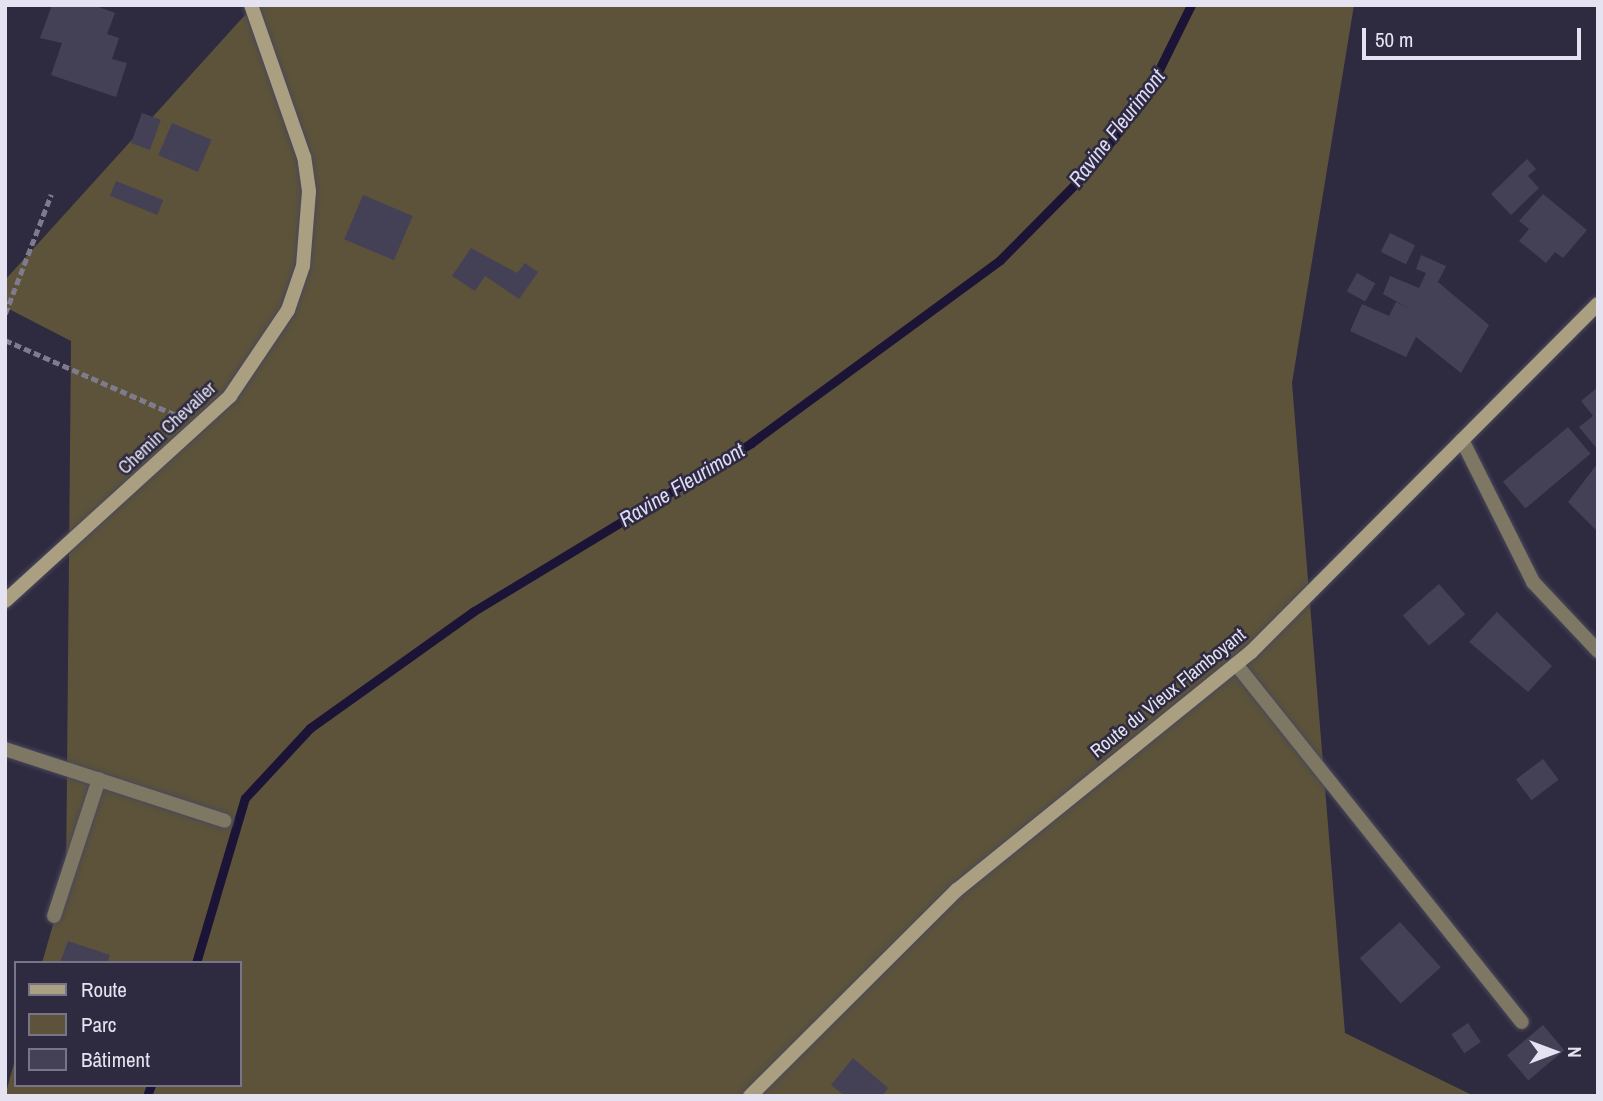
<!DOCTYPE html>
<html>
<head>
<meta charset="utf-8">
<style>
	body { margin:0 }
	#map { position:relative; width:1603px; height:1101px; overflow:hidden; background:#2e2b40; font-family:"Archivo Narrow",sans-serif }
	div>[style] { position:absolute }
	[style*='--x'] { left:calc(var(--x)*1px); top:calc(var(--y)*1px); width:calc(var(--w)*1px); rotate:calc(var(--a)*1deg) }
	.green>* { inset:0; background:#5c533a }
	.stream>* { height:9px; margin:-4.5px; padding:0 4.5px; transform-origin:4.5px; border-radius:4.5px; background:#1c1437 }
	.building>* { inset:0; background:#444157; transform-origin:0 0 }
	.path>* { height:4.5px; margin-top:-2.25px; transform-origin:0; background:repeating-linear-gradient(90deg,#7e7b8d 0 7px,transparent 0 10.5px) }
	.roads { filter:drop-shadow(0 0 2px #4b485c) drop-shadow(0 0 2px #4b485c) }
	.lane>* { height:14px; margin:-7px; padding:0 7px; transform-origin:7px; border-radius:7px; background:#7d7763 }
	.street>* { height:14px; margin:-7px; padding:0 7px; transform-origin:7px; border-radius:7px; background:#7d7763 }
	.secondary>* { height:14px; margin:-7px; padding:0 7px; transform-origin:7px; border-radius:7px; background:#aa9f81 }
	span { translate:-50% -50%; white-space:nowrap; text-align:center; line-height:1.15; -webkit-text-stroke:5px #2e2b40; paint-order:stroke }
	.street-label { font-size:19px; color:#e5e3f1 }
	.water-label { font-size:21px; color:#dedaf7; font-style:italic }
	.frame { position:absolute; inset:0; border:7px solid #e5e3f1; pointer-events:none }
	.legend { position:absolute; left:14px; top:961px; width:228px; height:126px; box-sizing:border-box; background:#2e2b40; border:2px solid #777587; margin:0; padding:9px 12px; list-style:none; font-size:21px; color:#e5e3f1 }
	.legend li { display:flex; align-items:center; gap:14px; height:35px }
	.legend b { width:35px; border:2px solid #777587 }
	.north { position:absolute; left:1519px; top:1017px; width:70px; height:70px; -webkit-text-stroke:5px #2e2b40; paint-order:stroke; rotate:90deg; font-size:19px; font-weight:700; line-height:28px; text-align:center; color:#e5e3f1 }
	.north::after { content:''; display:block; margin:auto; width:24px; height:32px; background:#e5e3f1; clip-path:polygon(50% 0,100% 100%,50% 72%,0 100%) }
	.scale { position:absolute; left:1362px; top:28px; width:219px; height:32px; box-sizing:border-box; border:4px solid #e5e3f1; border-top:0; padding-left:9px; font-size:21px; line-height:24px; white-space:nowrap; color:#e5e3f1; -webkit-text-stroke:5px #2e2b40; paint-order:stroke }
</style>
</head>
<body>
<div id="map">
	<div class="green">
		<div style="clip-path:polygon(254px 5px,1354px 5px,1292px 383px,1345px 1033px,1474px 1096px,5px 1096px,16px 1056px,16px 1085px,240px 1085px,240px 963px,42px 963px,66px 879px,71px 341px,5px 307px,5px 280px)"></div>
	</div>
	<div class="stream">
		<div style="--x:196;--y:963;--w:172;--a:-73.5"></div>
		<div style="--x:245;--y:798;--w:96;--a:-47.1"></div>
		<div style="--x:310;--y:728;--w:201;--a:-35.5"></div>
		<div style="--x:474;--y:611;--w:324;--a:-31.2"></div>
		<div style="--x:751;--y:443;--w:309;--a:-36.3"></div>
		<div style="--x:1000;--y:260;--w:127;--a:-45.3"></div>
		<div style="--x:1089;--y:170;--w:93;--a:-52.4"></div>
		<div style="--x:1146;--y:96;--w:102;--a:-63.7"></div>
		<div style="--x:147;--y:1096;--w:12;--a:-70"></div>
	</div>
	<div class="building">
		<div style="clip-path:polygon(52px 5px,93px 5px,115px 13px,107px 34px,119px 38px,112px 59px,127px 63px,116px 97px,51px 75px,62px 43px,40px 38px)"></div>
		<div style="left:142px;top:113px;width:20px;height:32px;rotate:20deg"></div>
		<div style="left:172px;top:123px;width:43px;height:35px;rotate:23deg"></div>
		<div style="clip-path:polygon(1527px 159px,1536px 169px,1528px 176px,1539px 188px,1511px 215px,1491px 194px)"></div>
		<div style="left:116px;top:181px;width:51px;height:16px;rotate:22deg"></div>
		<div style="clip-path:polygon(1543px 194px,1587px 230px,1563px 258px,1555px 252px,1546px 263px,1519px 241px,1529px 229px,1519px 221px)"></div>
		<div style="left:363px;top:195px;width:54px;height:48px;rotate:23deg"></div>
		<div style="left:1390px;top:233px;width:28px;height:21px;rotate:26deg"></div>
		<div style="clip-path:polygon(471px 248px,517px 273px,525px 263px,538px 272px,519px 299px,485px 276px,475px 291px,452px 276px)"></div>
		<div style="clip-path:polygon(1421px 255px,1446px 266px,1438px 282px,1489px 325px,1461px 373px,1416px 337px,1406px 357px,1350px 331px,1362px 304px,1389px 316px,1396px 302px,1410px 309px,1383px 294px,1390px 276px,1419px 288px,1426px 273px,1416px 269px)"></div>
		<div style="left:1357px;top:273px;width:21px;height:21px;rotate:29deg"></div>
		<div style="clip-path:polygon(1598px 387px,1598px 450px,1579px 427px,1593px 416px,1581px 401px)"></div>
		<div style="left:1568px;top:427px;width:35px;height:85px;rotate:50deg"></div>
		<div style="clip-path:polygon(1598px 463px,1598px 532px,1568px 502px)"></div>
		<div style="left:1439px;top:584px;width:40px;height:48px;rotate:49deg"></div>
		<div style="clip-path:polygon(1497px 612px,1552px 666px,1528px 692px,1469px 642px)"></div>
		<div style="left:1543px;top:759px;width:26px;height:34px;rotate:53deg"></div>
		<div style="left:1400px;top:922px;width:61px;height:54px;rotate:48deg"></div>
		<div style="clip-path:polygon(68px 941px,110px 955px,107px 963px,60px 963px)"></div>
		<div style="left:1468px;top:1023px;width:23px;height:20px;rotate:56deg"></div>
		<div style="left:1543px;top:1025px;width:33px;height:47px;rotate:50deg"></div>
		<div style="clip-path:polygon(853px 1058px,888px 1088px,882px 1096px,845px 1096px,831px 1085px)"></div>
	</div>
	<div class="path">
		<div style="--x:5;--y:314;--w:128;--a:-68.9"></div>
		<div style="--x:5;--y:340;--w:187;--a:23.7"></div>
	</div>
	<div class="roads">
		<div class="lane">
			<div style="--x:5;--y:749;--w:231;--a:18.1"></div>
			<div style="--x:54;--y:916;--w:144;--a:-71.8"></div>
		</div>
		<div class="street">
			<div style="--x:1462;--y:440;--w:159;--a:63.4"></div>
			<div style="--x:1533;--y:582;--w:95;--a:46.7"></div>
			<div style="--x:1236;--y:664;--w:458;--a:51.4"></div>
		</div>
		<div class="secondary">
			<div style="--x:5;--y:601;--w:304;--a:-42.3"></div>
			<div style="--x:230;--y:396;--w:104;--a:-56"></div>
			<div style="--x:288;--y:310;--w:46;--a:-71.2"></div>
			<div style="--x:303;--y:266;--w:75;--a:-85.4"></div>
			<div style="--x:309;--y:191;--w:34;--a:-98"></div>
			<div style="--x:304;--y:157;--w:161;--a:-109.2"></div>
			<div style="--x:750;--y:1096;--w:292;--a:-44.9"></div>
			<div style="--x:957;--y:890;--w:378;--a:-39"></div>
			<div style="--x:1251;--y:652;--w:491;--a:-45.1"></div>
		</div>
	</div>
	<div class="street-label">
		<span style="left:167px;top:428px;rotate:-43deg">Chemin Chevalier</span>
		<span style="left:1168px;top:693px;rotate:-39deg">Route du Vieux Flamboyant</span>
	</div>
	<div class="water-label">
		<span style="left:1117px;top:128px;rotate:-52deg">Ravine Fleurimont</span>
		<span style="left:682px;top:485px;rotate:-31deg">Ravine Fleurimont</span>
	</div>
	<div class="frame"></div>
	<ul class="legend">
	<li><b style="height:9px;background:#aa9f81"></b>Route</li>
	<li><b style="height:19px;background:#5c533a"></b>Parc</li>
	<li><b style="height:19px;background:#444157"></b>Bâtiment</li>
	</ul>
	<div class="north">N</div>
	<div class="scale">50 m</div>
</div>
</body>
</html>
